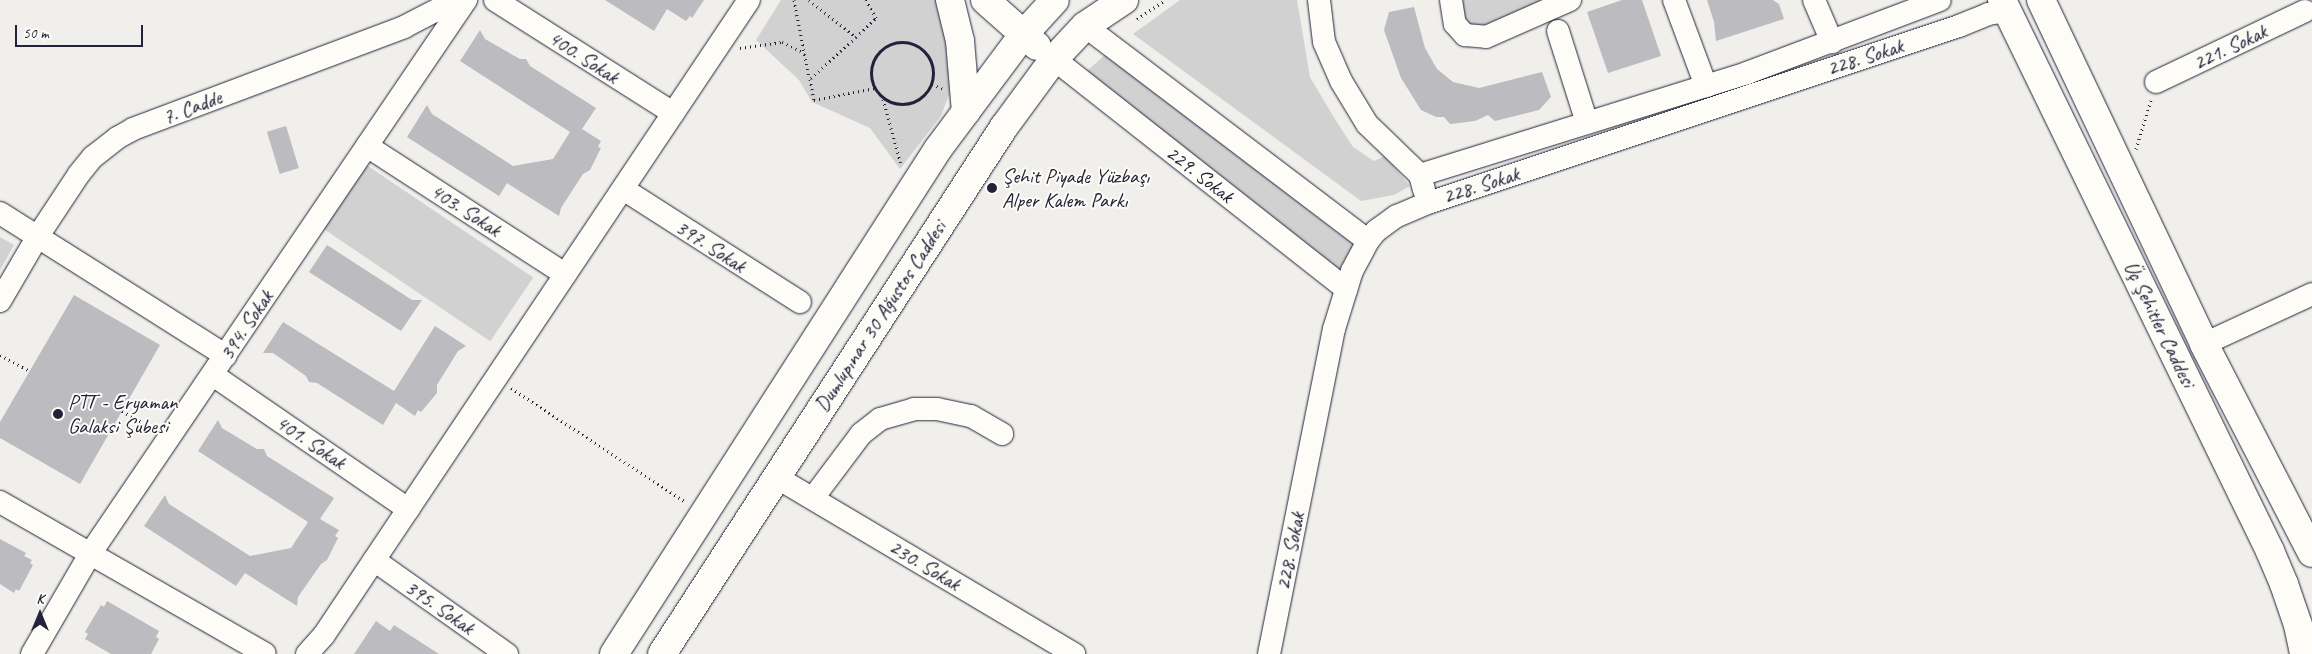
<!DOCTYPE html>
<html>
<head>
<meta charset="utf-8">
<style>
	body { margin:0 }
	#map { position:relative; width:2312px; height:654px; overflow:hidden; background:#f0efec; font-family:Caveat,sans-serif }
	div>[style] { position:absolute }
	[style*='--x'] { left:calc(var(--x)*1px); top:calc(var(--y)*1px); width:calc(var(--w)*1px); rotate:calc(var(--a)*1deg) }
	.green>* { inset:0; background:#d2d1d1; transform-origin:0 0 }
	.building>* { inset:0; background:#bcbcc0; transform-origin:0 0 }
	.path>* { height:3px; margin-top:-1.5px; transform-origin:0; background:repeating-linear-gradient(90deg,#22223b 0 1px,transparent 0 5px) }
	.path>.ring { margin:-1.5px; padding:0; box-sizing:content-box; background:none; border:3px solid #22223b; border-radius:50% }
	.roads { filter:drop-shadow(0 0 1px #22223b) drop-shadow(0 0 1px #22223b) }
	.minor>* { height:22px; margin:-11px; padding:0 11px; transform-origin:11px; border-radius:11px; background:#fdfcf7 }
	.major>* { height:28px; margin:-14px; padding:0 14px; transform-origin:14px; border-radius:14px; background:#fdfcf7 }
	.dots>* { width:14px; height:14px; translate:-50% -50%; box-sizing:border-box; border:2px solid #fdfcf7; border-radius:50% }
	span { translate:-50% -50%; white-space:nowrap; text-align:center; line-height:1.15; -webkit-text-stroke:4px #fdfcf7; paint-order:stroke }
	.street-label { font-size:21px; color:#22223b }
	.poi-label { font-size:21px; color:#22223b }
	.left { translate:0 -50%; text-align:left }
	.north { position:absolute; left:15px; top:589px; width:50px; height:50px; -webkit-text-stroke:4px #fdfcf7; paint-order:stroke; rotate:0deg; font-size:14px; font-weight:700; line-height:20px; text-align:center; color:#22223b }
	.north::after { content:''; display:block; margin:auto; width:18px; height:22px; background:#22223b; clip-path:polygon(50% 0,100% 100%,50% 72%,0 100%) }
	.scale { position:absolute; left:15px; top:25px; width:128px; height:22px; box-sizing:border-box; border:2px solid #22223b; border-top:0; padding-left:6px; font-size:15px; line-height:18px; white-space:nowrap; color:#22223b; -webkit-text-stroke:4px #fdfcf7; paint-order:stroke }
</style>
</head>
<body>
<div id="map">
	<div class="green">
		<div style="clip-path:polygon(781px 0,936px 0,947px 43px,951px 89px,941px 116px,900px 169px,870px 128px,812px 102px,799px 80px,756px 40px)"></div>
		<div style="clip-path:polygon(1180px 0,1297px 0,1310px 77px,1333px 116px,1353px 147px,1374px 161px,1385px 156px,1410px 186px,1394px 195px,1361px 201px,1133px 34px)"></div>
		<div style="clip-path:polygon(1463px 0,1554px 0,1483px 33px,1461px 18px)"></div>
		<div style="clip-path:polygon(1105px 55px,1109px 55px,1329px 226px,1341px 235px,1364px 244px,1340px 274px,1087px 71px)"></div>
		<div style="left:365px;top:164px;width:203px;height:77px;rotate:34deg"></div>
		<div style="clip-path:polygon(0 237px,14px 245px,0 270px)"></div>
	</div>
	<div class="building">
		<div style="clip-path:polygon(605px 0,704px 0,692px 18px,690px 16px,686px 21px,667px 9px,654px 31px)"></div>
		<div style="clip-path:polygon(1622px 0,1642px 0,1661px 56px,1608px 73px,1587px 12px)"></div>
		<div style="clip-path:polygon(1707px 0,1773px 0,1779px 4px,1784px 19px,1716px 41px,1714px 22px)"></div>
		<div style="clip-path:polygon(1414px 7px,1425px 48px,1437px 69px,1453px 82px,1479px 88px,1542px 72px,1551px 97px,1539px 110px,1495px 121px,1488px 115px,1475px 121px,1450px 124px,1444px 117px,1436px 117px,1421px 110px,1401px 78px,1384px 30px,1389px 12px)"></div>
		<div style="clip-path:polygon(480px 30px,485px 39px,520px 59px,526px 59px,530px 66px,596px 108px,582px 129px,601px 141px,598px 147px,601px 148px,590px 170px,583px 174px,561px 208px,559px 216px,507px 183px,499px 196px,407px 137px,427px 105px,432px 114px,513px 166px,553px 159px,570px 132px,460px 61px)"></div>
		<div style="left:286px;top:126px;width:44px;height:20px;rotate:73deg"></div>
		<div style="clip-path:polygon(327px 245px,412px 300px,422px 300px,401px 331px,309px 272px)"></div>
		<div style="clip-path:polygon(74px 295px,160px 345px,80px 484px,0 438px,0 422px)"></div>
		<div style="clip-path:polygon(283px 322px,394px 391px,435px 326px,466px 346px,458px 351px,437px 385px,437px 393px,421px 412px,418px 410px,415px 416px,396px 403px,383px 425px,317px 383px,309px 382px,306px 376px,273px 353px,263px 353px)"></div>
		<div style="clip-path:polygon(218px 420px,222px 428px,257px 449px,264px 449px,267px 456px,334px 498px,320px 519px,339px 530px,335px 536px,338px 538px,327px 560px,321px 564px,298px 597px,297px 606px,245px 573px,236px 586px,144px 526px,165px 495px,169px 504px,250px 556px,291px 548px,308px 522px,198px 451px)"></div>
		<div style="clip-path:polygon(0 539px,26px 553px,24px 556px,32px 560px,30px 563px,33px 565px,19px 591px,16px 589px,14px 593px,0 584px)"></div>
		<div style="clip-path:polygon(107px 601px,159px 631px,156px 637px,159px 639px,151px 654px,111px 654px,85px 639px,88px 634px,85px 632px,101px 605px,104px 607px)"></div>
		<div style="clip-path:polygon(376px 621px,390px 631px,394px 625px,439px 654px,354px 654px)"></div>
	</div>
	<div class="path">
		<div style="--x:794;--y:0;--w:79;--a:79.1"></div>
		<div style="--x:809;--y:0;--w:60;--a:38.2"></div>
		<div style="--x:856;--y:37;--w:62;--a:137.6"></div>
		<div style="--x:810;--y:79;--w:21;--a:79"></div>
		<div style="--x:814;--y:100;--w:62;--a:-11.1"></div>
		<div style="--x:1137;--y:19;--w:34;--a:-34"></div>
		<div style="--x:856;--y:37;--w:28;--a:-44"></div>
		<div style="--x:876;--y:18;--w:21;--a:-119"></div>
		<div class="ring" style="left:871px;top:42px;width:59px;height:59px"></div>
		<div style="--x:740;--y:48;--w:42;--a:-8.1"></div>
		<div style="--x:782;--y:42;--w:25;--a:26"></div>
		<div style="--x:932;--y:84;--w:12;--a:24"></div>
		<div style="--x:883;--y:99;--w:68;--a:74.7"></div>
		<div style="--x:2136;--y:149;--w:51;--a:-73"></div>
		<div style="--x:0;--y:355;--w:34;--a:28"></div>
		<div style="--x:511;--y:388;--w:209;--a:33.1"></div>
		<div style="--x:122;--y:411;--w:37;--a:29"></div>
	</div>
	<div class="roads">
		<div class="minor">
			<div style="--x:495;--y:0;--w:211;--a:32.4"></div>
			<div style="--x:1319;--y:0;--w:42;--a:83.2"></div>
			<div style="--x:1324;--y:42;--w:43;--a:66.4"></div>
			<div style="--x:1341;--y:81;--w:50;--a:58.8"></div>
			<div style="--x:1367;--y:124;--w:74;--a:43.9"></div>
			<div style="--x:1420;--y:175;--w:16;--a:75"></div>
			<div style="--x:1451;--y:0;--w:24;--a:81"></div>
			<div style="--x:1455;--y:24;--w:15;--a:48"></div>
			<div style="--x:1465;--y:35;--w:21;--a:5"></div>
			<div style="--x:1486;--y:37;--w:92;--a:-23.8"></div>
			<div style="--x:1674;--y:0;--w:92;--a:69.6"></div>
			<div style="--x:1814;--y:0;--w:46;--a:66.8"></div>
			<div style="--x:1085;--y:26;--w:355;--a:37.2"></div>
			<div style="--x:1558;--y:31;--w:96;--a:72.5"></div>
			<div style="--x:1054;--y:59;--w:372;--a:38.2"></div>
			<div style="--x:2156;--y:82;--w:165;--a:-25.5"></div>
			<div style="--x:367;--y:146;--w:236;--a:32.9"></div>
			<div style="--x:1420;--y:175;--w:343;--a:-17.3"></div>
			<div style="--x:1747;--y:73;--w:206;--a:-20.7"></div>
			<div style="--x:623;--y:189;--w:210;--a:32.6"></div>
			<div style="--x:0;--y:213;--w:267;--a:32.3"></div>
			<div style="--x:0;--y:301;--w:75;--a:-59.7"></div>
			<div style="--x:38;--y:236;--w:74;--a:-56.5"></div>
			<div style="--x:79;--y:174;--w:22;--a:-51"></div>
			<div style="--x:93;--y:157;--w:31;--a:-38"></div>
			<div style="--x:117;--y:138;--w:18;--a:-29"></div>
			<div style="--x:133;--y:129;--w:290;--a:-20.6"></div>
			<div style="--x:404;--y:27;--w:59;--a:-27.4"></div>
			<div style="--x:2204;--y:344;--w:119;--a:-24.8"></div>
			<div style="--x:213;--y:375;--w:237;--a:34.5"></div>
			<div style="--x:776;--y:477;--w:347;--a:30.7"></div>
			<div style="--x:813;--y:498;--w:80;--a:-53.1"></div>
			<div style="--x:861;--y:434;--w:24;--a:-38"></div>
			<div style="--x:880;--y:419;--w:35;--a:-16"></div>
			<div style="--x:914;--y:409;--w:23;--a:0"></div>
			<div style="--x:937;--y:409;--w:35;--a:12"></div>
			<div style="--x:971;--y:416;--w:36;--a:30"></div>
			<div style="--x:0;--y:502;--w:305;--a:29.8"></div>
			<div style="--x:374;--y:560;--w:163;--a:35.3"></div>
			<div style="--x:32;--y:654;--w:116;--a:-59.9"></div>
			<div style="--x:90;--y:554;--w:670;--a:-55.84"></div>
			<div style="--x:307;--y:654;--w:25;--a:-48"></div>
			<div style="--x:324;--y:635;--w:764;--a:-56.21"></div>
			<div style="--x:1269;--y:654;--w:331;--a:-78.7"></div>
			<div style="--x:1334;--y:329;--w:61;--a:-72.8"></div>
			<div style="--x:1352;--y:271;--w:34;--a:-62"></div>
			<div style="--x:1368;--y:241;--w:13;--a:-51"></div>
			<div style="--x:1376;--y:231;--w:26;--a:-36"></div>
			<div style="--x:1397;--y:216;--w:34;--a:-23"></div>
			<div style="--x:1428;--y:203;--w:560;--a:-18.43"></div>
			<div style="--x:1959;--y:26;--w:31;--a:-22"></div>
			<div style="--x:1988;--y:14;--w:19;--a:-9"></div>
		</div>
		<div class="major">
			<div style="--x:950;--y:0;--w:42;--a:76.3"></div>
			<div style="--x:960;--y:41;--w:71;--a:85.2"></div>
			<div style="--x:985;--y:0;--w:69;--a:41.5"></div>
			<div style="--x:2002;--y:0;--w:613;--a:64.06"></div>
			<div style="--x:2270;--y:551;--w:36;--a:67"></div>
			<div style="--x:2284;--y:584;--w:43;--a:71.1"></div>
			<div style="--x:2298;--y:625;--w:30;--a:78"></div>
			<div style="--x:2041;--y:0;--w:381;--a:64.6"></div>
			<div style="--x:2204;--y:344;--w:235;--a:62.7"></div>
			<div style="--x:614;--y:654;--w:600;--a:-57.32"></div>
			<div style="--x:938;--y:149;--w:142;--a:-53.3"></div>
			<div style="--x:1023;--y:35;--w:47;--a:-47.6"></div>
			<div style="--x:662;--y:654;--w:628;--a:-57.02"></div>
			<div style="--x:1004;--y:127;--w:84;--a:-53.7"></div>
			<div style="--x:1054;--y:59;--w:45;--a:-46.8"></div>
			<div style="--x:1085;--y:26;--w:47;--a:-33.7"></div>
		</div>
	</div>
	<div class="dots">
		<div style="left:992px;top:188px;background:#22223b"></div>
		<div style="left:58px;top:414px;background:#22223b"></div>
	</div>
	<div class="street-label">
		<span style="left:2230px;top:47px;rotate:-26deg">221. Sokak</span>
		<span style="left:584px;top:57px;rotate:33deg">400. Sokak</span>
		<span style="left:1865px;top:57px;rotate:-18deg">228. Sokak</span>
		<span style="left:192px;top:107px;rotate:-21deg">7. Cadde</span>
		<span style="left:1200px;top:174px;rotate:38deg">229. Sokak</span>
		<span style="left:1481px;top:185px;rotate:-18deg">228. Sokak</span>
		<span style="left:466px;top:210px;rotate:33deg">403. Sokak</span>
		<span style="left:711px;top:246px;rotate:33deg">397. Sokak</span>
		<span style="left:880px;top:316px;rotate:-57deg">Dumlupınar 30 Ağustos Caddesi</span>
		<span style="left:2160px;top:324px;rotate:64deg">Üç Şehitler Caddesi</span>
		<span style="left:246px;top:325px;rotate:-56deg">394. Sokak</span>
		<span style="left:311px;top:442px;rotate:34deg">401. Sokak</span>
		<span style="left:1290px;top:551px;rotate:-79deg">228. Sokak</span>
		<span style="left:925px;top:565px;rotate:31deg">230. Sokak</span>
		<span style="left:440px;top:607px;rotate:35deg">395. Sokak</span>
	</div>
	<div class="poi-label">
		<span class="left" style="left:1002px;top:188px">Şehit Piyade Yüzbaşı<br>Alper Kalem Parkı</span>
		<span class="left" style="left:68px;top:414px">PTT - Eryaman<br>Galaksi Şubesi</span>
	</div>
	<div class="north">K</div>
	<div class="scale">50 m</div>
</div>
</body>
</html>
